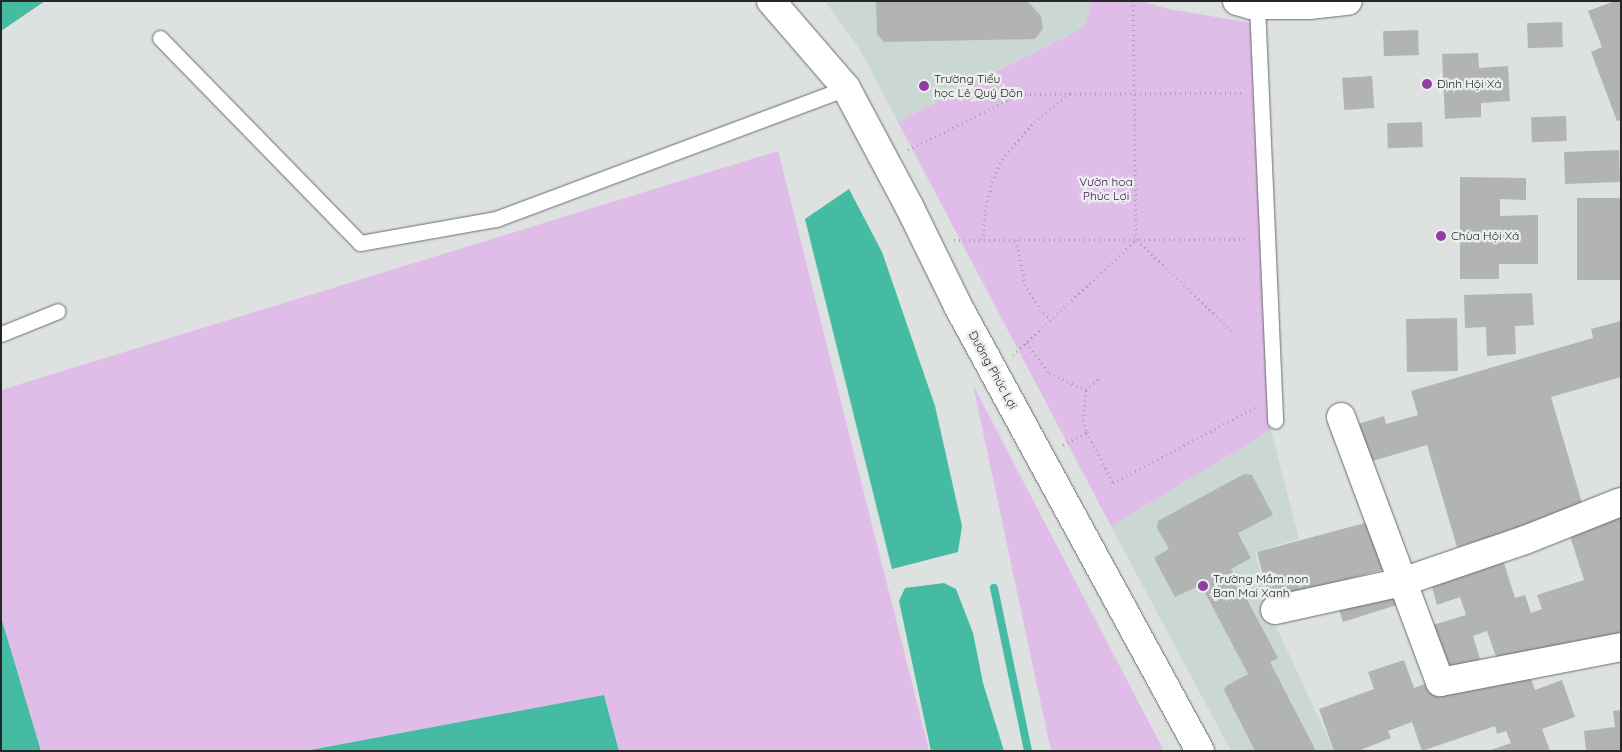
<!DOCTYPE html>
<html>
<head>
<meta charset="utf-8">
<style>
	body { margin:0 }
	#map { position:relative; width:1622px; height:752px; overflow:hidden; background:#dde1e0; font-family:Quicksand,sans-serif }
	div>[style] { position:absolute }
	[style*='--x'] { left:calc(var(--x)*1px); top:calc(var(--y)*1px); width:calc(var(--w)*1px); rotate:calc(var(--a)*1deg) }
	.built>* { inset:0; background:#cad7d3 }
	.green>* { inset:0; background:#e0bde8 }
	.water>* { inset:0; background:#45bba3 }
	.stream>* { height:8px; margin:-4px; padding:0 4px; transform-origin:4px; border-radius:4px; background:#45bba3 }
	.building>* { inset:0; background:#b1b4b3; transform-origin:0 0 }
	.path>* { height:3px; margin-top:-1.5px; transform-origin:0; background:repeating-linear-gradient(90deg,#a3a7a6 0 1px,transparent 0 5px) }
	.roads { filter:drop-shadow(0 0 1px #6a6d6c) drop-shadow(0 0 1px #6a6d6c) }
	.service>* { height:15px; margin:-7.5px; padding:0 7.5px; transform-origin:7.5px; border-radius:7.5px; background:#fff }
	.minor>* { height:28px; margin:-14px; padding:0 14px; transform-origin:14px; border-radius:14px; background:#fff }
	.tertiary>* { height:28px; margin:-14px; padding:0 14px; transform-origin:14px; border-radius:14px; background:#fff }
	.dots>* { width:14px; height:14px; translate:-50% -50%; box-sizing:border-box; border:2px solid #eaeeed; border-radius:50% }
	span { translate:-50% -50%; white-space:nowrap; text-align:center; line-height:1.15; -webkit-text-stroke:5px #eaeeed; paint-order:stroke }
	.poi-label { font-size:12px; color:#262827 }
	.left { translate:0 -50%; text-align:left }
	.park-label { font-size:12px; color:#4f0a5d }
	.street-label { font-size:12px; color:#262827 }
	.frame { position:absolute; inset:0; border:2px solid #262827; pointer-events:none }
</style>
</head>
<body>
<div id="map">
	<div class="built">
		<div style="clip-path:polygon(825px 1px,1092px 1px,1084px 27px,898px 122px,860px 50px)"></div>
		<div style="clip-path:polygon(1271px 430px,1299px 539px,1255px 552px,1273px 620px,1334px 751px,1231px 751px,1111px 526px)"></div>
	</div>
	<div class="green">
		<div style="clip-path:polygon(1092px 1px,1142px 1px,1168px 9px,1252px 23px,1271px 430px,1111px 526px,898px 122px,1084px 27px)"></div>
		<div style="clip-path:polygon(778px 151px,929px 751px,619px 751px,604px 695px,305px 751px,41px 751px,1px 617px,1px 390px)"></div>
		<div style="clip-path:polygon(973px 385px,1164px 751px,1051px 751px)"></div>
	</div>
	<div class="water">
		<div style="clip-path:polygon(1px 1px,45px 1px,1px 31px)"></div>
		<div style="clip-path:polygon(849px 189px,882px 252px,935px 406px,962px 526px,958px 552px,892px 569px,805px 219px)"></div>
		<div style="clip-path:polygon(944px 583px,956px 589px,973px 633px,983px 683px,1004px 751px,931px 751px,899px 601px,905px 588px)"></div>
		<div style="clip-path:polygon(1px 617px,41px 751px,1px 751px)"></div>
		<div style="clip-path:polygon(604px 695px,619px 751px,305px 751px)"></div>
	</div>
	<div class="stream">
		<div style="--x:994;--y:588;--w:167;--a:78.2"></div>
	</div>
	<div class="building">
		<div style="clip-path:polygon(876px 1px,1027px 1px,1041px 16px,1043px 29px,1035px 39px,884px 42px,877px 34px)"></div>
		<div style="clip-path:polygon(1615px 1px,1621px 1px,1621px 120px,1617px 121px,1591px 52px,1602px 47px,1588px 11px)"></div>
		<div style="left:1562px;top:22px;width:25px;height:35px;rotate:88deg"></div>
		<div style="left:1418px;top:30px;width:25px;height:35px;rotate:88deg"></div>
		<div style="clip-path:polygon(1478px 53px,1479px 68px,1508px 66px,1510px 101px,1481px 103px,1481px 117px,1445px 119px,1442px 54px)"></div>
		<div style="left:1372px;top:76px;width:32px;height:30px;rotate:86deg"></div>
		<div style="left:1566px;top:116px;width:25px;height:35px;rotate:88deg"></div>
		<div style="left:1422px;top:122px;width:25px;height:35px;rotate:88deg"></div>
		<div style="left:1619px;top:150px;width:32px;height:55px;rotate:88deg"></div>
		<div style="clip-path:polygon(1460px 177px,1526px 178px,1526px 200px,1500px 199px,1500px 216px,1538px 215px,1538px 264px,1499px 264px,1499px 279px,1460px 279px)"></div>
		<div style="left:1577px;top:198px;width:44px;height:82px"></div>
		<div style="clip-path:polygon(1532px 293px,1534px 325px,1515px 326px,1516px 354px,1487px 356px,1486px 327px,1465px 328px,1464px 295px)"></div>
		<div style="left:1457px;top:318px;width:53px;height:51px;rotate:89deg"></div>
		<div style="clip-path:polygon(1621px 321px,1621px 377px,1551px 397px,1584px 510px,1457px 547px,1427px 445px,1359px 465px,1348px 427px,1384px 416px,1386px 424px,1418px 415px,1411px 391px,1593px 338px,1591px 329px)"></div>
		<div style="clip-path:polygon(1244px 474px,1252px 475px,1273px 515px,1238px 533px,1251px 558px,1231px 569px,1278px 658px,1270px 662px,1316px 751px,1255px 751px,1224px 690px,1226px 686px,1248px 674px,1201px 585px,1175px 597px,1155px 560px,1155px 557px,1169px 549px,1157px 528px,1158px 521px)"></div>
		<div style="clip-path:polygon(1621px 508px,1621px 636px,1499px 665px,1487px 631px,1473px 636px,1483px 669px,1439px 676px,1423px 628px,1466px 615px,1460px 597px,1437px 605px,1431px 583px,1503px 560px,1515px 598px,1525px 595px,1531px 613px,1542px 609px,1537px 595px,1584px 580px,1570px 536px,1590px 529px,1587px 519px)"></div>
		<div style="clip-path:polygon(1376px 520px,1389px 568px,1330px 584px,1332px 590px,1271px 606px,1257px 552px)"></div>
		<div style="clip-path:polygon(1393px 585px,1400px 604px,1343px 622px,1336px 600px)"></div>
		<div style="clip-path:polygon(1404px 660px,1414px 688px,1437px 680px,1512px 674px,1515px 682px,1530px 676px,1535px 690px,1562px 680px,1575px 717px,1542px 729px,1550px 751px,1488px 751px,1511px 743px,1506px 731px,1497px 734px,1495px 726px,1422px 751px,1412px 722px,1388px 731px,1391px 738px,1358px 751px,1334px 751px,1319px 709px,1374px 689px,1368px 672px)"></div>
		<div style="clip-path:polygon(1621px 710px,1621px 751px,1586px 751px,1584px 731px,1615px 727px,1613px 711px)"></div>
	</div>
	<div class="path">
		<div style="--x:908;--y:150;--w:125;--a:-26.6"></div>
		<div style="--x:1020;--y:94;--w:221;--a:-0.3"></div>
		<div style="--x:954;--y:240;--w:294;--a:-0.2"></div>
		<div style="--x:983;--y:240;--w:29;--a:-86"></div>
		<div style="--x:985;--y:211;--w:30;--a:-76"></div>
		<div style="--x:992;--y:182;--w:25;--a:-67"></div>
		<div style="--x:1002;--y:159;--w:49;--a:-49.1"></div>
		<div style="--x:1034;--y:122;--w:46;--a:-37.9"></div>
		<div style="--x:1016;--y:240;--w:45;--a:78.4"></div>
		<div style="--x:1025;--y:284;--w:29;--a:59"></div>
		<div style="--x:1040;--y:309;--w:15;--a:42"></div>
		<div style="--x:1137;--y:240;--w:132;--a:43.8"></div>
		<div style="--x:1026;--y:343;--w:38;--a:53"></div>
		<div style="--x:1049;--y:373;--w:41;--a:24.7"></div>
		<div style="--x:1086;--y:390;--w:30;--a:96"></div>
		<div style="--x:1083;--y:420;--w:13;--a:72"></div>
		<div style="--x:1087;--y:432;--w:57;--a:63"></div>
		<div style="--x:1113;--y:483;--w:162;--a:-28"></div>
		<div style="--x:1013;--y:355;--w:168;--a:-43.1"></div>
		<div style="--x:1136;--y:240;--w:239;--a:-90.7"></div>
		<div style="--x:1086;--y:390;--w:18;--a:-41"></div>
		<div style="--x:1063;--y:445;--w:27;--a:-28"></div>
	</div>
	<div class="roads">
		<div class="service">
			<div style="--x:1257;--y:5;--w:416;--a:87.5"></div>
			<div style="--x:160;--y:38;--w:286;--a:45.7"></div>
			<div style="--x:360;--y:243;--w:138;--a:-10"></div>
			<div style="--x:496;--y:219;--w:374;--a:-20.5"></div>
			<div style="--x:1;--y:334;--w:61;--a:-22"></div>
		</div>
		<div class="minor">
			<div style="--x:1341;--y:417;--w:283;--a:69.5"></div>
			<div style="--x:1440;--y:682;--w:184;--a:-10.9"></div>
			<div style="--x:1275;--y:610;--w:130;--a:-12.4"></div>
			<div style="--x:1402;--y:582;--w:130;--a:-18.9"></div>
			<div style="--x:1525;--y:540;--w:103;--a:-21.6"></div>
		</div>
		<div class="tertiary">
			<div style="--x:771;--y:1;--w:115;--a:49.2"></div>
			<div style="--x:846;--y:88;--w:134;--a:61.9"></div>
			<div style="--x:909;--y:206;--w:114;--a:63.9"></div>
			<div style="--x:959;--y:308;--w:504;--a:61.45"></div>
			<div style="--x:1237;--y:1;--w:15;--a:16"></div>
			<div style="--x:1251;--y:5;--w:58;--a:0"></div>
			<div style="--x:1309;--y:5;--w:39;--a:-6"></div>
		</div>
	</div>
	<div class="dots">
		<div style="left:1427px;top:84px;background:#933ba7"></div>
		<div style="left:924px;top:86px;background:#933ba7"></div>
		<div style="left:1441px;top:236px;background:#933ba7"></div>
		<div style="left:1203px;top:586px;background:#933ba7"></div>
	</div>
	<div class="poi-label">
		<span class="left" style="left:934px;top:86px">Trường Tiểu<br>học Lê Quý Đôn</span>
		<span class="left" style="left:1437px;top:84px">Đình Hội Xá</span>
		<span class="left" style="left:1451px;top:236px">Chùa Hội Xá</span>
		<span class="left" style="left:1213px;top:586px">Trường Mầm non<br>Ban Mai Xanh</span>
	</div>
	<div class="park-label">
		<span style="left:1106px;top:189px">Vườn hoa<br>Phúc Lợi</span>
	</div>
	<div class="street-label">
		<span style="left:993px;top:370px;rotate:61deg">Đường Phúc Lợi</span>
	</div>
	<div class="frame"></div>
</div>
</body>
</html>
